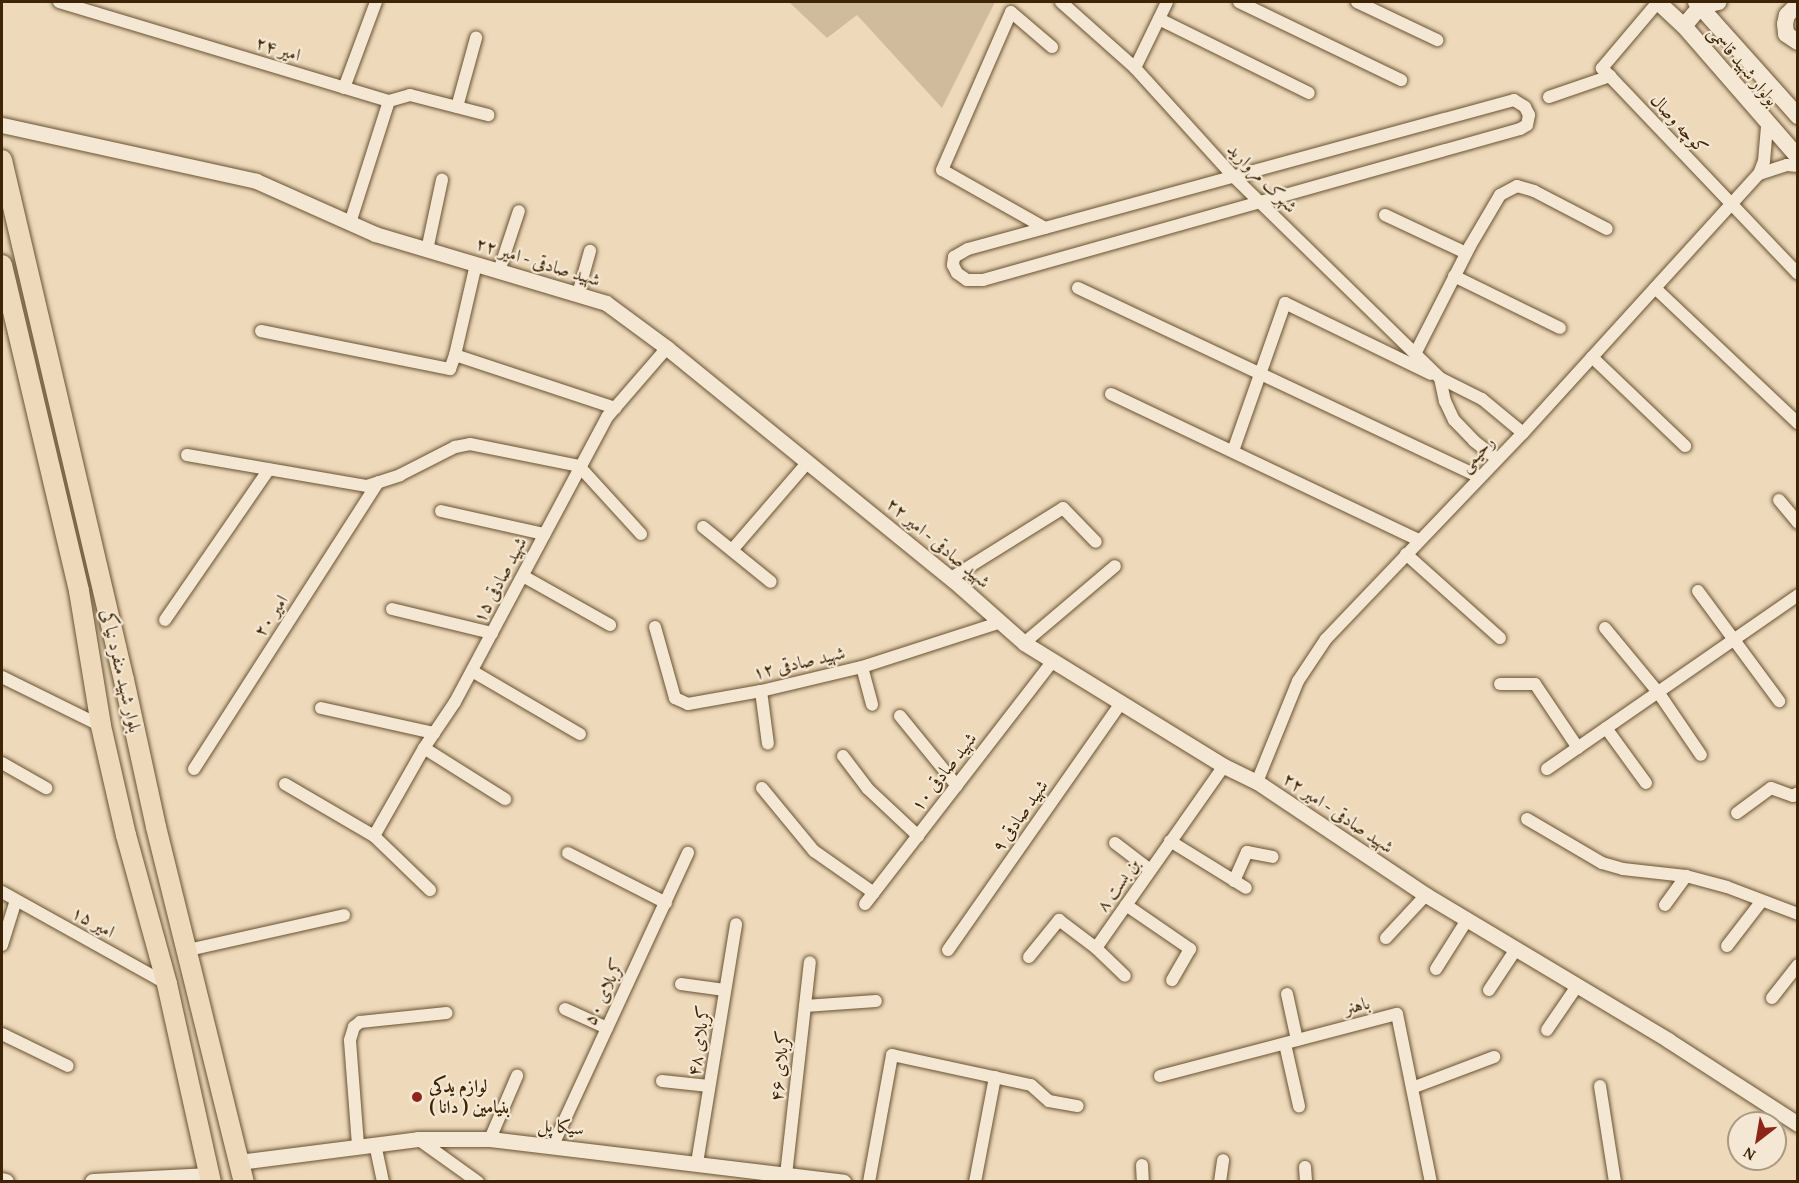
<!DOCTYPE html>
<html>
<head>
<meta charset="utf-8">
<style>
	body { margin:0 }
	#map { position:relative; width:1799px; height:1183px; overflow:hidden; background:#eedabb; font-family:"Gentium Book Plus",Amiri,serif }
	div>[style] { position:absolute }
	[style*='--x'] { left:calc(var(--x)*1px); top:calc(var(--y)*1px); width:calc(var(--w)*1px); rotate:calc(var(--a)*1deg) }
	.green>* { inset:0; background:#d0bb9c }
	.roads { filter:drop-shadow(0 0 2px #695232) drop-shadow(0 0 2px #695232) }
	.minor>* { height:12px; margin:-6px; padding:0 6px; transform-origin:6px; border-radius:6px; background:#f4e7d3 }
	.tertiary>* { height:15px; margin:-7.5px; padding:0 7.5px; transform-origin:7.5px; border-radius:7.5px; background:#f4e7d3 }
	.secondary>* { height:16px; margin:-8px; padding:0 8px; transform-origin:8px; border-radius:8px; background:#f4e7d3 }
	.primary>* { height:20px; margin:-10px; padding:0 10px; transform-origin:10px; border-radius:10px; background:#eedabb }
	.dots>* { width:16px; height:16px; translate:-50% -50%; box-sizing:border-box; border:3px solid #f4e7d3; border-radius:50% }
	span { translate:-50% -50%; white-space:nowrap; text-align:center; line-height:1.15; -webkit-text-stroke:4.5px #f4e7d3; paint-order:stroke }
	.street-label { font-size:18px; color:#3d2404 }
	.poi-label { font-size:18px; color:#3d2404; font-weight:700 }
	.left { translate:0 -50%; text-align:left }
	.frame { position:absolute; inset:0; border:3px solid #3d2404; pointer-events:none }
	.north { position:absolute; left:1727px; top:1111px; width:60px; height:60px; box-sizing:border-box; background:#f4e7d3; border:2px solid #ab9980; border-radius:50%; rotate:211deg; font-size:16px; font-weight:700; line-height:24px; text-align:center; color:#3d2404 }
	.north::after { content:''; display:block; margin:auto; width:21px; height:27px; background:#8f2418; clip-path:polygon(50% 0,100% 100%,50% 72%,0 100%) }
</style>
</head>
<body>
<div id="map">
	<div class="green">
		<div style="clip-path:polygon(789px 2px,995px 2px,942px 108px,857px 15px,827px 38px)"></div>
	</div>
	<div class="roads">
		<div class="minor">
			<div style="--x:59;--y:2;--w:345;--a:16.7"></div>
			<div style="--x:389;--y:101;--w:22;--a:-16"></div>
			<div style="--x:410;--y:95;--w:81;--a:14.4"></div>
			<div style="--x:1061;--y:2;--w:99;--a:41.7"></div>
			<div style="--x:1135;--y:68;--w:147;--a:47.8"></div>
			<div style="--x:1234;--y:177;--w:288;--a:44.3"></div>
			<div style="--x:1440;--y:378;--w:47;--a:26.6"></div>
			<div style="--x:1482;--y:399;--w:53;--a:39.7"></div>
			<div style="--x:1239;--y:2;--w:180;--a:25.7"></div>
			<div style="--x:1357;--y:2;--w:89;--a:25.4"></div>
			<div style="--x:1658;--y:2;--w:87;--a:130.3"></div>
			<div style="--x:1602;--y:68;--w:284;--a:46.4"></div>
			<div style="--x:1159;--y:19;--w:167;--a:26.3"></div>
			<div style="--x:1135;--y:68;--w:73;--a:-64.1"></div>
			<div style="--x:344;--y:88;--w:92;--a:-69.6"></div>
			<div style="--x:1549;--y:97;--w:65;--a:-19"></div>
			<div style="--x:1514;--y:100;--w:13;--a:32"></div>
			<div style="--x:1525;--y:107;--w:9;--a:63"></div>
			<div style="--x:1529;--y:115;--w:10;--a:101"></div>
			<div style="--x:1527;--y:125;--w:8;--a:150"></div>
			<div style="--x:1520;--y:129;--w:558;--a:164.29"></div>
			<div style="--x:983;--y:280;--w:16;--a:180"></div>
			<div style="--x:967;--y:280;--w:12;--a:-145"></div>
			<div style="--x:957;--y:273;--w:9;--a:-117"></div>
			<div style="--x:953;--y:265;--w:8;--a:-83"></div>
			<div style="--x:954;--y:257;--w:16;--a:-30"></div>
			<div style="--x:968;--y:249;--w:566;--a:-15.26"></div>
			<div style="--x:457;--y:107;--w:72;--a:-74.6"></div>
			<div style="--x:1759;--y:174;--w:29;--a:-18"></div>
			<div style="--x:1787;--y:165;--w:11;--a:5"></div>
			<div style="--x:1385;--y:215;--w:89;--a:25.1"></div>
			<div style="--x:350;--y:223;--w:128;--a:-72.3"></div>
			<div style="--x:1045;--y:228;--w:118;--a:-150.6"></div>
			<div style="--x:942;--y:170;--w:172;--a:-66.4"></div>
			<div style="--x:1011;--y:12;--w:54;--a:40.5"></div>
			<div style="--x:427;--y:250;--w:72;--a:-77.9"></div>
			<div style="--x:499;--y:271;--w:63;--a:-71.6"></div>
			<div style="--x:1454;--y:276;--w:118;--a:26.1"></div>
			<div style="--x:1078;--y:288;--w:444;--a:25.2"></div>
			<div style="--x:1655;--y:288;--w:197;--a:43.4"></div>
			<div style="--x:578;--y:294;--w:45;--a:-74.4"></div>
			<div style="--x:261;--y:331;--w:193;--a:11.4"></div>
			<div style="--x:450;--y:369;--w:15;--a:-70"></div>
			<div style="--x:455;--y:355;--w:169;--a:18.3"></div>
			<div style="--x:1415;--y:354;--w:121;--a:-63"></div>
			<div style="--x:1470;--y:246;--w:59;--a:-59.5"></div>
			<div style="--x:1500;--y:195;--w:19;--a:-28"></div>
			<div style="--x:1517;--y:186;--w:18;--a:16"></div>
			<div style="--x:1534;--y:191;--w:82;--a:27.5"></div>
			<div style="--x:455;--y:355;--w:93;--a:-77"></div>
			<div style="--x:1592;--y:357;--w:129;--a:43.7"></div>
			<div style="--x:1440;--y:378;--w:24;--a:78"></div>
			<div style="--x:1445;--y:401;--w:21;--a:65"></div>
			<div style="--x:1454;--y:420;--w:29;--a:46"></div>
			<div style="--x:1474;--y:441;--w:29;--a:38"></div>
			<div style="--x:1111;--y:394;--w:341;--a:25.4"></div>
			<div style="--x:1233;--y:451;--w:157;--a:-70.6"></div>
			<div style="--x:1285;--y:303;--w:162;--a:25.9"></div>
			<div style="--x:187;--y:455;--w:183;--a:9.8"></div>
			<div style="--x:367;--y:486;--w:35;--a:-18"></div>
			<div style="--x:400;--y:475;--w:62;--a:-27"></div>
			<div style="--x:455;--y:447;--w:15;--a:-11"></div>
			<div style="--x:470;--y:444;--w:111;--a:11.4"></div>
			<div style="--x:579;--y:466;--w:92;--a:47.6"></div>
			<div style="--x:1779;--y:500;--w:30;--a:50"></div>
			<div style="--x:441;--y:511;--w:106;--a:12.6"></div>
			<div style="--x:703;--y:527;--w:87;--a:39"></div>
			<div style="--x:732;--y:550;--w:116;--a:-49.2"></div>
			<div style="--x:1406;--y:554;--w:126;--a:41.8"></div>
			<div style="--x:523;--y:576;--w:100;--a:29.4"></div>
			<div style="--x:951;--y:578;--w:132;--a:-32"></div>
			<div style="--x:1063;--y:508;--w:47;--a:45.9"></div>
			<div style="--x:1698;--y:591;--w:137;--a:53.6"></div>
			<div style="--x:392;--y:609;--w:103;--a:13.5"></div>
			<div style="--x:165;--y:620;--w:183;--a:-55.4"></div>
			<div style="--x:655;--y:627;--w:74;--a:74.3"></div>
			<div style="--x:675;--y:698;--w:14;--a:25"></div>
			<div style="--x:688;--y:704;--w:74;--a:-10.1"></div>
			<div style="--x:761;--y:691;--w:104;--a:-13.4"></div>
			<div style="--x:862;--y:667;--w:146;--a:-17.9"></div>
			<div style="--x:1605;--y:628;--w:83;--a:50.4"></div>
			<div style="--x:1658;--y:692;--w:76;--a:55.7"></div>
			<div style="--x:1024;--y:643;--w:119;--a:-40.2"></div>
			<div style="--x:862;--y:667;--w:39;--a:75"></div>
			<div style="--x:472;--y:671;--w:125;--a:30.3"></div>
			<div style="--x:2;--y:677;--w:110;--a:26.3"></div>
			<div style="--x:1500;--y:684;--w:35;--a:0"></div>
			<div style="--x:1535;--y:684;--w:77;--a:56.1"></div>
			<div style="--x:761;--y:691;--w:53;--a:82.5"></div>
			<div style="--x:321;--y:708;--w:116;--a:12.5"></div>
			<div style="--x:900;--y:716;--w:90;--a:50.8"></div>
			<div style="--x:1606;--y:728;--w:68;--a:54"></div>
			<div style="--x:424;--y:748;--w:96;--a:32.2"></div>
			<div style="--x:843;--y:756;--w:41;--a:52.9"></div>
			<div style="--x:868;--y:789;--w:69;--a:43.2"></div>
			<div style="--x:2;--y:763;--w:51;--a:29.6"></div>
			<div style="--x:194;--y:769;--w:341;--a:-57.3"></div>
			<div style="--x:1547;--y:769;--w:305;--a:-34.7"></div>
			<div style="--x:1257;--y:782;--w:109;--a:-67.9"></div>
			<div style="--x:1298;--y:681;--w:50;--a:-56.3"></div>
			<div style="--x:1326;--y:639;--w:285;--a:-46.3"></div>
			<div style="--x:1523;--y:433;--w:350;--a:-47.7"></div>
			<div style="--x:1759;--y:174;--w:14;--a:-69"></div>
			<div style="--x:1764;--y:161;--w:38;--a:-85"></div>
			<div style="--x:285;--y:784;--w:103;--a:30.3"></div>
			<div style="--x:374;--y:836;--w:78;--a:44"></div>
			<div style="--x:762;--y:788;--w:82;--a:50.5"></div>
			<div style="--x:814;--y:851;--w:73;--a:35"></div>
			<div style="--x:1737;--y:813;--w:42;--a:-36.3"></div>
			<div style="--x:1771;--y:788;--w:23;--a:20"></div>
			<div style="--x:1793;--y:796;--w:6;--a:-31"></div>
			<div style="--x:1527;--y:819;--w:87;--a:30.4"></div>
			<div style="--x:1602;--y:863;--w:22;--a:16"></div>
			<div style="--x:1623;--y:869;--w:63;--a:6.3"></div>
			<div style="--x:1686;--y:876;--w:42;--a:15"></div>
			<div style="--x:1727;--y:887;--w:76;--a:20.8"></div>
			<div style="--x:374;--y:836;--w:101;--a:-60.4"></div>
			<div style="--x:424;--y:748;--w:55;--a:-56"></div>
			<div style="--x:455;--y:702;--w:324;--a:-61.9"></div>
			<div style="--x:608;--y:416;--w:90;--a:-49.1"></div>
			<div style="--x:1170;--y:841;--w:89;--a:31.7"></div>
			<div style="--x:1115;--y:843;--w:44;--a:37.6"></div>
			<div style="--x:568;--y:853;--w:110;--a:27"></div>
			<div style="--x:1234;--y:881;--w:32;--a:-66"></div>
			<div style="--x:1247;--y:852;--w:26;--a:11"></div>
			<div style="--x:2;--y:892;--w:189;--a:29.1"></div>
			<div style="--x:865;--y:904;--w:306;--a:-52.3"></div>
			<div style="--x:1126;--y:905;--w:78;--a:34.5"></div>
			<div style="--x:1190;--y:949;--w:36;--a:120"></div>
			<div style="--x:1665;--y:905;--w:36;--a:-54"></div>
			<div style="--x:1386;--y:938;--w:59;--a:-47.1"></div>
			<div style="--x:2;--y:945;--w:47;--a:-72.7"></div>
			<div style="--x:1727;--y:946;--w:56;--a:-52.3"></div>
			<div style="--x:1096;--y:948;--w:40;--a:44"></div>
			<div style="--x:188;--y:950;--w:160;--a:-12.6"></div>
			<div style="--x:948;--y:950;--w:302;--a:-55"></div>
			<div style="--x:1029;--y:957;--w:48;--a:-51"></div>
			<div style="--x:1059;--y:920;--w:46;--a:37.1"></div>
			<div style="--x:1096;--y:948;--w:223;--a:-54.9"></div>
			<div style="--x:1436;--y:969;--w:58;--a:-57.7"></div>
			<div style="--x:681;--y:984;--w:44;--a:7.8"></div>
			<div style="--x:1489;--y:990;--w:49;--a:-56.6"></div>
			<div style="--x:1287;--y:994;--w:47;--a:77.7"></div>
			<div style="--x:1772;--y:998;--w:42;--a:-51.8"></div>
			<div style="--x:805;--y:1006;--w:71;--a:-4"></div>
			<div style="--x:565;--y:1009;--w:46;--a:24.3"></div>
			<div style="--x:1547;--y:1030;--w:53;--a:-55.7"></div>
			<div style="--x:2;--y:1034;--w:73;--a:25.9"></div>
			<div style="--x:1285;--y:1044;--w:64;--a:77.3"></div>
			<div style="--x:1160;--y:1076;--w:245;--a:-14.7"></div>
			<div style="--x:1397;--y:1014;--w:171;--a:78.6"></div>
			<div style="--x:662;--y:1081;--w:47;--a:6.1"></div>
			<div style="--x:1600;--y:1086;--w:97;--a:81.1"></div>
			<div style="--x:1412;--y:1088;--w:88;--a:-20.7"></div>
			<div style="--x:418;--y:1139;--w:74;--a:35.6"></div>
			<div style="--x:490;--y:1139;--w:69;--a:-66.8"></div>
			<div style="--x:375;--y:1144;--w:39;--a:78"></div>
			<div style="--x:358;--y:1145;--w:105;--a:-94.4"></div>
			<div style="--x:350;--y:1040;--w:14;--a:-73"></div>
			<div style="--x:354;--y:1027;--w:8;--a:-40"></div>
			<div style="--x:360;--y:1022;--w:87;--a:-5.9"></div>
			<div style="--x:553;--y:1145;--w:322;--a:-65.2"></div>
			<div style="--x:697;--y:1163;--w:242;--a:-80.7"></div>
			<div style="--x:1142;--y:1165;--w:17;--a:87"></div>
			<div style="--x:1305;--y:1167;--w:15;--a:86"></div>
			<div style="--x:786;--y:1175;--w:214;--a:-83.6"></div>
			<div style="--x:869;--y:1182;--w:129;--a:-79.7"></div>
			<div style="--x:892;--y:1055;--w:142;--a:12.2"></div>
			<div style="--x:1031;--y:1085;--w:24;--a:42"></div>
			<div style="--x:1049;--y:1101;--w:29;--a:10"></div>
			<div style="--x:975;--y:1182;--w:107;--a:-79.2"></div>
			<div style="--x:1220;--y:1182;--w:22;--a:-82"></div>
		</div>
		<div class="tertiary">
			<div style="--x:2;--y:125;--w:260;--a:12.4"></div>
			<div style="--x:256;--y:181;--w:130;--a:24"></div>
			<div style="--x:375;--y:234;--w:241;--a:16.6"></div>
			<div style="--x:606;--y:303;--w:76;--a:36.4"></div>
			<div style="--x:667;--y:348;--w:379;--a:39.1"></div>
			<div style="--x:961;--y:587;--w:84;--a:41.6"></div>
			<div style="--x:1024;--y:643;--w:235;--a:31.6"></div>
			<div style="--x:1224;--y:766;--w:37;--a:26"></div>
			<div style="--x:1257;--y:782;--w:203;--a:33.8"></div>
			<div style="--x:1426;--y:895;--w:282;--a:30.9"></div>
			<div style="--x:1668;--y:1040;--w:155;--a:32.9"></div>
			<div style="--x:239;--y:1162;--w:180;--a:-7.3"></div>
			<div style="--x:418;--y:1139;--w:72;--a:0"></div>
			<div style="--x:490;--y:1139;--w:356;--a:6.9"></div>
		</div>
		<div class="secondary">
			<div style="--x:1658;--y:2;--w:35;--a:43"></div>
			<div style="--x:1684;--y:26;--w:174;--a:49"></div>
			<div style="--x:1696;--y:2;--w:153;--a:48.2"></div>
			<div style="--x:1798;--y:4;--w:16;--a:135"></div>
			<div style="--x:1787;--y:15;--w:9;--a:103"></div>
			<div style="--x:1785;--y:24;--w:10;--a:84"></div>
			<div style="--x:1786;--y:34;--w:14;--a:34"></div>
			<div style="--x:1684;--y:26;--w:26;--a:-50"></div>
			<div style="--x:1701;--y:6;--w:18;--a:-13"></div>
			<div style="--x:2;--y:1181;--w:4;--a:14"></div>
			<div style="--x:93;--y:1182;--w:117;--a:-2.9"></div>
		</div>
		<div class="primary">
			<div style="--x:2;--y:160;--w:534;--a:76.8"></div>
			<div style="--x:124;--y:680;--w:150;--a:77.7"></div>
			<div style="--x:156;--y:827;--w:366;--a:76.1"></div>
			<div style="--x:2;--y:265;--w:335;--a:76.7"></div>
			<div style="--x:79;--y:591;--w:137;--a:80.7"></div>
			<div style="--x:101;--y:726;--w:112;--a:77.1"></div>
			<div style="--x:126;--y:835;--w:155;--a:74.6"></div>
			<div style="--x:167;--y:984;--w:203;--a:77.5"></div>
		</div>
	</div>
	<div class="dots">
		<div style="left:417px;top:1097px;background:#8f2418"></div>
	</div>
	<div class="street-label">
		<span style="left:278px;top:49px;rotate:17deg">امیر ۲۴</span>
		<span style="left:1743px;top:66px;rotate:50deg">بولوار شهید قاسمی</span>
		<span style="left:1679px;top:124px;rotate:47deg">کوچه وصال</span>
		<span style="left:1262px;top:178px;rotate:45deg">شهرک مروارید</span>
		<span style="left:538px;top:262px;rotate:17deg">شهید صادقی - امیر ۲۲</span>
		<span style="left:1477px;top:454px;rotate:-46deg">رحیمی</span>
		<span style="left:938px;top:543px;rotate:40deg">شهید صادقی - امیر ۲۲</span>
		<span style="left:500px;top:580px;rotate:-62deg">شهید صادقی ۱۵</span>
		<span style="left:271px;top:616px;rotate:-57deg">امیر ۲۰</span>
		<span style="left:799px;top:663px;rotate:-13deg">شهید صادقی ۱۲</span>
		<span style="left:121px;top:671px;rotate:77deg">بلوار شهید منفرد نیاکی</span>
		<span style="left:944px;top:772px;rotate:-52deg">شهید صادقی ۱۰</span>
		<span style="left:1338px;top:813px;rotate:34deg">شهید صادقی - امیر ۲۲</span>
		<span style="left:1020px;top:816px;rotate:-55deg">شهید صادقی ۹</span>
		<span style="left:1118px;top:885px;rotate:-55deg">بن بست ۸</span>
		<span style="left:93px;top:922px;rotate:29deg">امیر ۱۵</span>
		<span style="left:604px;top:992px;rotate:-65deg">کربلای ۵۰</span>
		<span style="left:1357px;top:1006px;rotate:-15deg">باهنر</span>
		<span style="left:699px;top:1041px;rotate:-81deg">کربلای ۴۸</span>
		<span style="left:780px;top:1066px;rotate:-84deg">کربلای ۴۶</span>
		<span style="left:561px;top:1127px;rotate:6deg">سیکا پل</span>
	</div>
	<div class="poi-label">
		<span class="left" style="left:429px;top:1097px">لوازم یدکی<br>بنیامین ( دانا )</span>
	</div>
	<div class="frame"></div>
	<div class="north">N</div>
</div>
</body>
</html>
